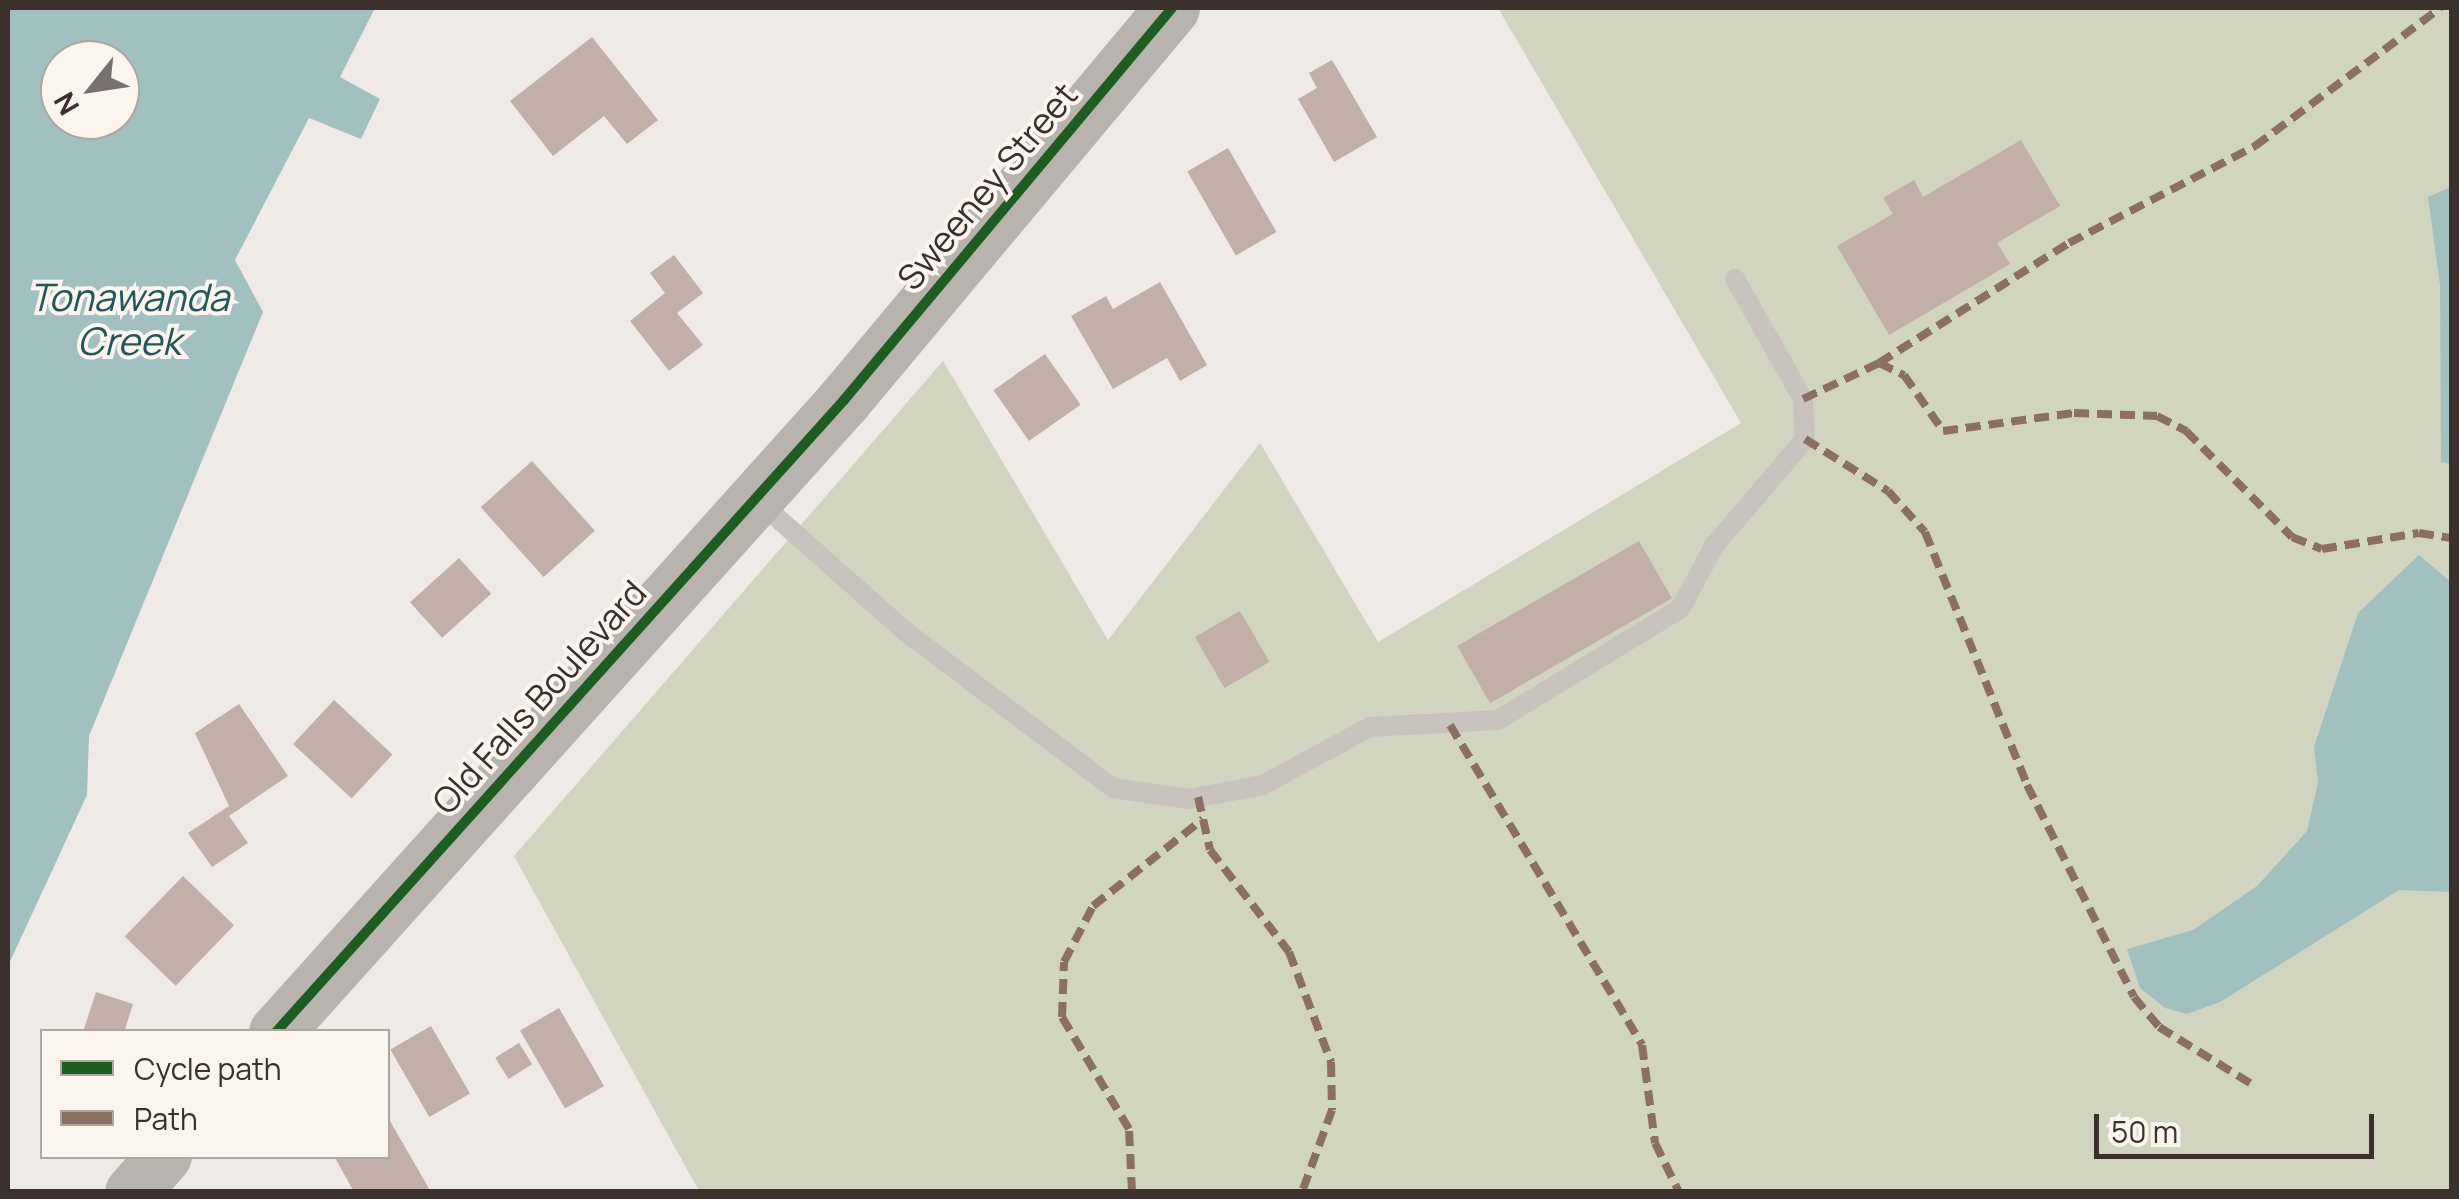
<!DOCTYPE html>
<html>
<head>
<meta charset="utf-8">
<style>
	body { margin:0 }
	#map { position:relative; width:2459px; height:1199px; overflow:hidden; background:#efeae5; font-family:Manrope,sans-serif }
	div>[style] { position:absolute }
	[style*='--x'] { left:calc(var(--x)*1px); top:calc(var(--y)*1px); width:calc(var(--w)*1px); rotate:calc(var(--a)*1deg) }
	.green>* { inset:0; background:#d1d5c0 }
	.water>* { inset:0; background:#a1c1c1 }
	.building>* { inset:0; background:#c2afa7; transform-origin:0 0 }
	.lane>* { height:20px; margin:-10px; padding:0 10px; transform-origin:10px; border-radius:10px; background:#c9c3be }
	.secondary>* { height:55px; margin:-27.5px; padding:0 27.5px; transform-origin:27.5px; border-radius:27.5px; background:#b9b3ae }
	.quiet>* { height:8px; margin-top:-4px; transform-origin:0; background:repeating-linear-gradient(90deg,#8d6e63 0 15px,transparent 0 23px) }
	.cycleway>* { height:10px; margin:-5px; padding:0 5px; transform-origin:5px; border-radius:5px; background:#1b5e20 }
	span { translate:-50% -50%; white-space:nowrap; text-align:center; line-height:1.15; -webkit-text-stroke:8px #fbf5ee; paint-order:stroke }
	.street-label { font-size:35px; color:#3b302b }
	.water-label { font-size:38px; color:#21585c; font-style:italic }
	.frame { position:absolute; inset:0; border:10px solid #3b302b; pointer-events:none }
	.legend { position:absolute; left:40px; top:1029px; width:350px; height:130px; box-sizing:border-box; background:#fbf5ee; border:2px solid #aea6a0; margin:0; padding:12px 18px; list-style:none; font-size:30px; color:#3b302b }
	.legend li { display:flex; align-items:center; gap:20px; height:50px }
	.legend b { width:50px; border:2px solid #aea6a0 }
	.north { position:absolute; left:40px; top:40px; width:100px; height:100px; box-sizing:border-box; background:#fbf5ee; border:2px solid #aea6a0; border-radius:50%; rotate:240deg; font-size:28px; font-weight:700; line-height:40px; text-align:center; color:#3b302b }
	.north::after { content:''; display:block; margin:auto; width:35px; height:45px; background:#7a716c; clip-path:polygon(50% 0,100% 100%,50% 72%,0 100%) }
	.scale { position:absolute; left:2094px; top:1114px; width:280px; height:45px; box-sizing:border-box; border:5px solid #3b302b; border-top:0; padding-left:12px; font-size:30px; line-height:35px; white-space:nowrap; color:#3b302b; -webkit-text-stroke:8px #fbf5ee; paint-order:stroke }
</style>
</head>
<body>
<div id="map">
	<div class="green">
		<div style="clip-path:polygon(1498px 8px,2451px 8px,2451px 1191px,699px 1191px,514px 856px,943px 361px,1108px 640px,1260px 443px,1378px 642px,1741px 423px)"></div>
	</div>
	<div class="water">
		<div style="clip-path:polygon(evenodd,9px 8px,375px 8px,340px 77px,380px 99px,361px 139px,309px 118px,235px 260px,263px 312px,89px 736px,87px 795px,8px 966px,9px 8px,60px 60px,120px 60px,120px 120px,60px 120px,60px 60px)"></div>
		<div style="clip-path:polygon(2451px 187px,2451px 464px,2441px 462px,2440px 285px,2428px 197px)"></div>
		<div style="clip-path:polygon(2419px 555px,2451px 582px,2451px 892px,2399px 890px,2220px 1002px,2187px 1014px,2165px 1008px,2140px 988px,2127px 949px,2193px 930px,2257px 886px,2307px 831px,2318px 783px,2314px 747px,2358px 613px)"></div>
	</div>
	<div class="building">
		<div style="clip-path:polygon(592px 37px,658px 120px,627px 144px,604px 116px,553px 156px,510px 101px)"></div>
		<div style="clip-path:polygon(1332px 60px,1377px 137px,1334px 162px,1298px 99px,1317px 88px,1309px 73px)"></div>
		<div style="clip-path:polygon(2021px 140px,2060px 206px,1997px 243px,2010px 264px,1889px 335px,1837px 246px,1893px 214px,1883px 198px,1914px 180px,1923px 197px)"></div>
		<div style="left:1228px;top:148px;width:97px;height:47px;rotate:60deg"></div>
		<div style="clip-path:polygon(674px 255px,703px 293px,677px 313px,703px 345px,669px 371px,630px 321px,665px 293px,650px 273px)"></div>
		<div style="clip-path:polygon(1160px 282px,1207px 365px,1180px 381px,1167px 358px,1113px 389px,1071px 316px,1106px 296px,1113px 309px)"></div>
		<div style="left:1045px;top:354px;width:62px;height:63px;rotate:55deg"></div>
		<div style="left:532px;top:461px;width:94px;height:69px;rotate:48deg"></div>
		<div style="left:1639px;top:541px;width:66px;height:210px;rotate:60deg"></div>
		<div style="left:459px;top:558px;width:48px;height:66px;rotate:48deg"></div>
		<div style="left:1240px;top:611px;width:59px;height:52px;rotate:60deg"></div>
		<div style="left:334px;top:700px;width:80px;height:60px;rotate:43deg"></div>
		<div style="clip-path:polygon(239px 704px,288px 776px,229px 816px,248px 843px,212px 867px,188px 833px,229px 806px,195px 733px)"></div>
		<div style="left:183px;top:876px;width:71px;height:84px;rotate:44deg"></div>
		<div style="clip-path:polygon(96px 992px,133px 1004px,124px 1032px,83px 1032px)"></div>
		<div style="left:559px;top:1008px;width:90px;height:45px;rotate:60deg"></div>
		<div style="left:431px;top:1026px;width:78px;height:47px;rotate:60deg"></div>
		<div style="left:519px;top:1043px;width:25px;height:28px;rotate:58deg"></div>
		<div style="clip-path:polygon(388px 1122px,390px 1121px,431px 1192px,354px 1192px,334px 1156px,388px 1156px)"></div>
	</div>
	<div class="lane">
		<div style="--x:756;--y:499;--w:200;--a:41.6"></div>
		<div style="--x:906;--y:632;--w:259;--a:37"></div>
		<div style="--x:1113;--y:788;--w:77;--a:8.2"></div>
		<div style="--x:1189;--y:799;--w:75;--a:-10.7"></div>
		<div style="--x:1263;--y:785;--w:122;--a:-28.5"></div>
		<div style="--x:1370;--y:727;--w:128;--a:-3.1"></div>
		<div style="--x:1498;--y:720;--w:213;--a:-31.4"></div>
		<div style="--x:1680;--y:609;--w:72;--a:-61.6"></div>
		<div style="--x:1714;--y:546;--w:140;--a:-49.6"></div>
		<div style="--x:1805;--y:439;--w:40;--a:-92.9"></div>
		<div style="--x:1803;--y:399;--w:138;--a:-119.5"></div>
	</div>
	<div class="secondary">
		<div style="--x:276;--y:1032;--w:850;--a:-48.05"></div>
		<div style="--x:844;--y:400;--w:511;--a:-50.08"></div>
		<div style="--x:132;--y:1192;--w:48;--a:-48.4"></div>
	</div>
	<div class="quiet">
		<div style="--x:1879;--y:363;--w:225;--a:-32.3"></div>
		<div style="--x:2069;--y:243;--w:210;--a:-27.5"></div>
		<div style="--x:2255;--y:146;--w:231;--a:-36.7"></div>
		<div style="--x:1803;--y:399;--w:84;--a:-25.3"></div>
		<div style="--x:1879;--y:363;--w:28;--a:26"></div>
		<div style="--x:1904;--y:375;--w:68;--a:55.1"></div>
		<div style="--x:1943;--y:431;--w:132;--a:-7.8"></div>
		<div style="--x:2074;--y:413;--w:83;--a:2.1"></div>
		<div style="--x:2157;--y:416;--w:33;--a:27"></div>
		<div style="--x:2186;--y:431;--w:150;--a:45"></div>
		<div style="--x:2292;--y:537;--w:32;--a:22"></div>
		<div style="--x:2322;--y:549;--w:98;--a:-9.4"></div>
		<div style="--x:2419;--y:533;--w:33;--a:9"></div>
		<div style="--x:1805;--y:439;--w:98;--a:32.1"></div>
		<div style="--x:1888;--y:491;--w:55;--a:47.9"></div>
		<div style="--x:1925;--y:532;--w:273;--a:68"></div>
		<div style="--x:2027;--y:785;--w:237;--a:63.2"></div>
		<div style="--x:2134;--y:997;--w:39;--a:50"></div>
		<div style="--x:2159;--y:1027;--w:107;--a:31.6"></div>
		<div style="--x:1450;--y:725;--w:373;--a:59"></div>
		<div style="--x:1642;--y:1045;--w:99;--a:82.4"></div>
		<div style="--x:1655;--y:1143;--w:55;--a:63.9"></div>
		<div style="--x:1198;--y:797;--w:54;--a:77.2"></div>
		<div style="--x:1210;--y:850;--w:129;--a:52.2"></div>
		<div style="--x:1289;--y:952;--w:118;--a:69.1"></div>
		<div style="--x:1331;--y:1062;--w:48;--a:88.8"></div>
		<div style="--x:1332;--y:1110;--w:87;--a:110.1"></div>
		<div style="--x:1132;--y:1192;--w:63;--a:-92.7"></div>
		<div style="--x:1129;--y:1129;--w:131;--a:-120.9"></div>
		<div style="--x:1062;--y:1017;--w:55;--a:-87.9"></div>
		<div style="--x:1064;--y:962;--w:63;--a:-62.6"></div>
		<div style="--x:1093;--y:906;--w:140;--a:-38.3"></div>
	</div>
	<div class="cycleway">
		<div style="--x:276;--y:1032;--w:850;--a:-48.05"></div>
		<div style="--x:844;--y:400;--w:511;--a:-50.08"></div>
	</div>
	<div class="street-label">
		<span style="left:987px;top:186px;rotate:-50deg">Sweeney Street</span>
		<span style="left:539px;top:697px;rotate:-48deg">Old Falls Boulevard</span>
	</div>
	<div class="water-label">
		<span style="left:129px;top:319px">Tonawanda<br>Creek</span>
	</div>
	<div class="frame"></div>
	<ul class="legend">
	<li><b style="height:12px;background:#1b5e20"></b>Cycle path</li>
	<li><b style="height:12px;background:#8d6e63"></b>Path</li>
	</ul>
	<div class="north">N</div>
	<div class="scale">50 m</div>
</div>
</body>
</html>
